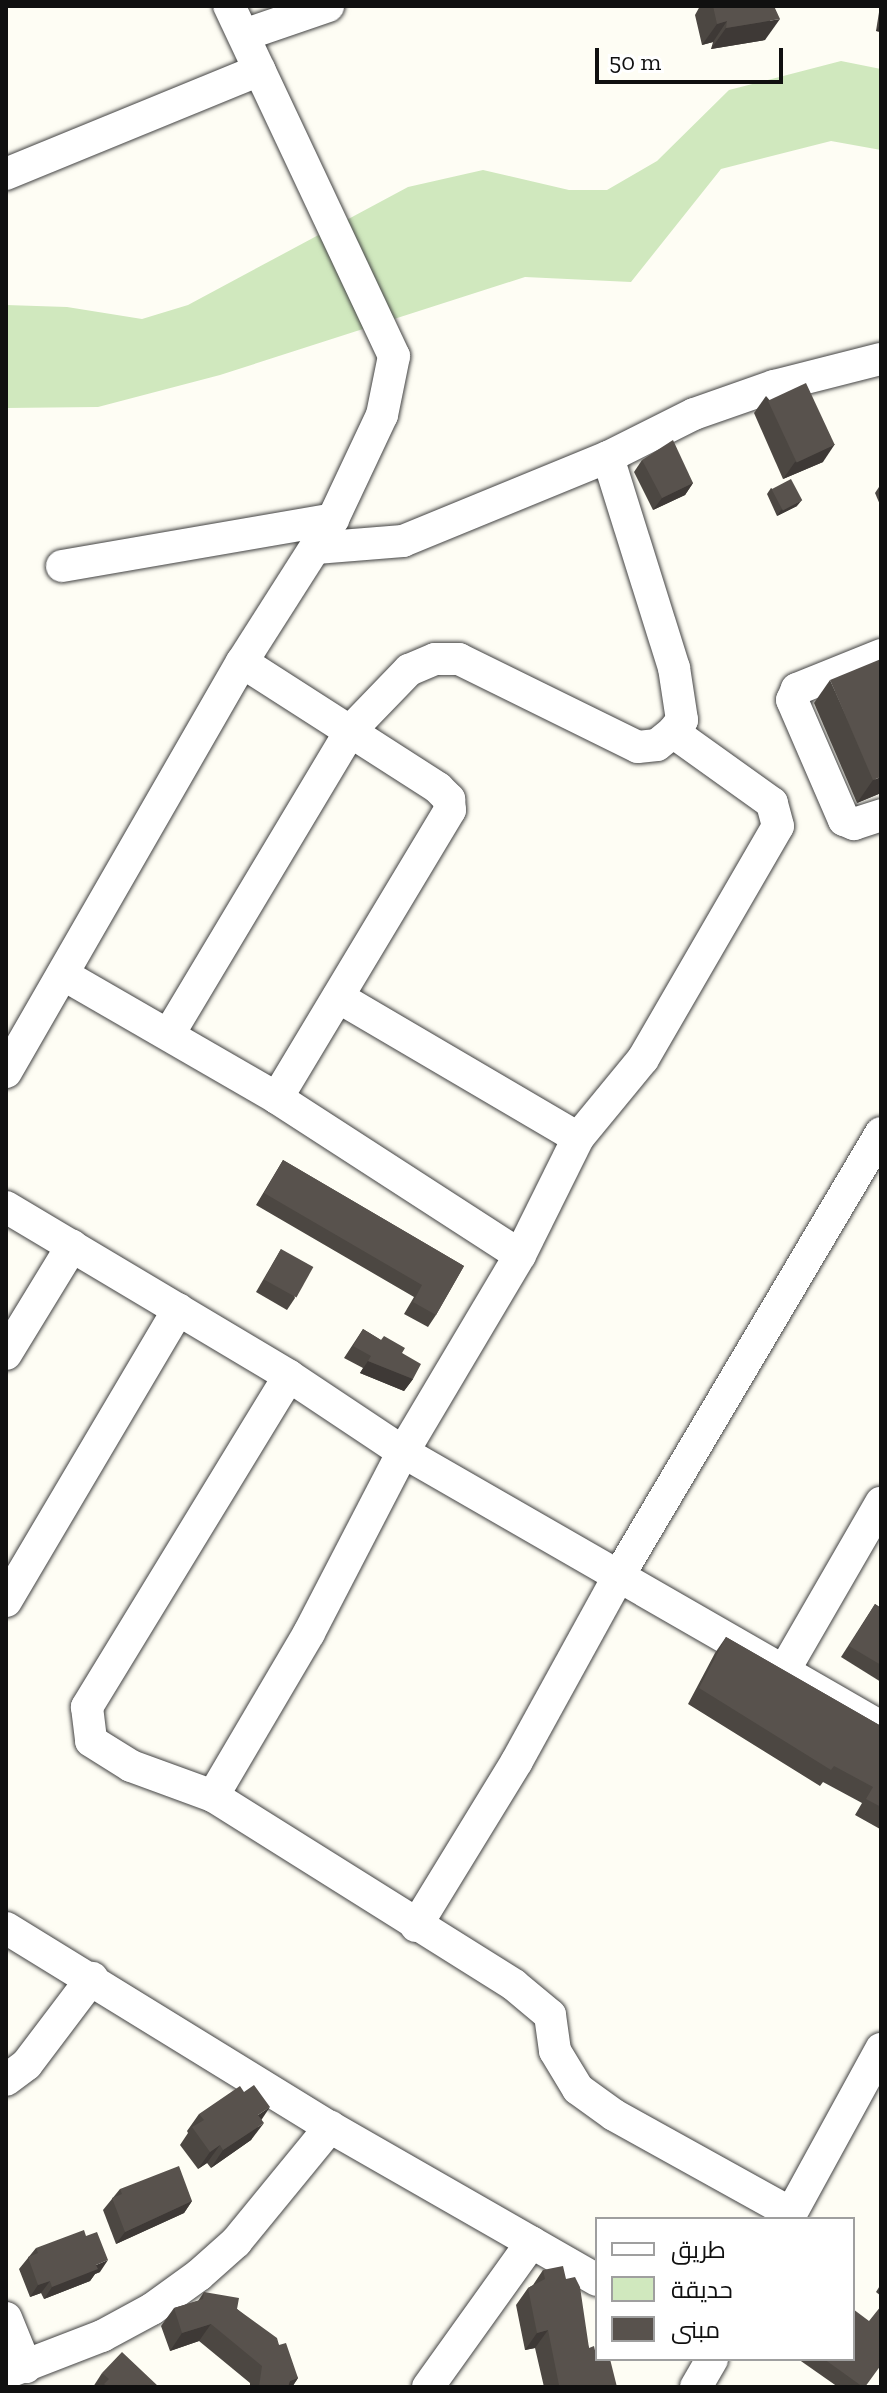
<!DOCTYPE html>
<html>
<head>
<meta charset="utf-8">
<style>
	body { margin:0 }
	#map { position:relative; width:887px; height:2393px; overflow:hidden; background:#fefdf4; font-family:"Zilla Slab",Cairo,serif }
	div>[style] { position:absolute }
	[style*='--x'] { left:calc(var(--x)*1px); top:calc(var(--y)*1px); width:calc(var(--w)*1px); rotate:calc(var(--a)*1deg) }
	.green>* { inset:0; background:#d0e8be }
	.roads { filter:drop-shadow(0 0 2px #434343) drop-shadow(0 0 2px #434343) }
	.minor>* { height:32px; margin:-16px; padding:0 16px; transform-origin:16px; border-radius:16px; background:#fff }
	.wall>* { inset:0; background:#4c4742 }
	.shaded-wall>* { inset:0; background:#3e3936 }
	.building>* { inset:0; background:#58524d; transform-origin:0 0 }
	span { translate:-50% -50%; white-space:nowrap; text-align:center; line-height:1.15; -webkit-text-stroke:8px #fff; paint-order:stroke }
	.frame { position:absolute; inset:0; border:8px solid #101010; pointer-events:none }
	.legend { position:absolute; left:595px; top:2217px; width:260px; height:144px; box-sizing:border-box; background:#fff; border:2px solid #9f9f9f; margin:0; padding:10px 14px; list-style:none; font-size:24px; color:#101010 }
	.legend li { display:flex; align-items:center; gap:16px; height:40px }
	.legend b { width:40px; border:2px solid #9f9f9f }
	.scale { position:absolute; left:595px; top:48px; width:188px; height:36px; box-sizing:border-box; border:4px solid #101010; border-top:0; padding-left:10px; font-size:24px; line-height:28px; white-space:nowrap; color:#101010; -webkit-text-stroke:6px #fff; paint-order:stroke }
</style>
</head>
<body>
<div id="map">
	<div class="green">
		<div style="clip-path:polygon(841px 61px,881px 69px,881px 150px,831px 141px,721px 169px,631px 282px,525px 277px,220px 375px,98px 407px,6px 408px,6px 305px,67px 307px,142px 319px,188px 305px,408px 187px,483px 170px,569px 190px,607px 190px,657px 161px,729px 90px)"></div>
	</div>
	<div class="roads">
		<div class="minor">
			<div style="--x:244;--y:35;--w:89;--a:-19"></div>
			<div style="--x:6;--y:174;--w:274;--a:-22.3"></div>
			<div style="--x:316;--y:548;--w:87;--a:-4.6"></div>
			<div style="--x:403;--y:541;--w:222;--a:-22.3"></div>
			<div style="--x:608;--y:457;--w:96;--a:-26.6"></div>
			<div style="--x:694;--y:414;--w:85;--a:-19.3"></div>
			<div style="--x:774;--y:386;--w:110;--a:-14.2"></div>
			<div style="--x:62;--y:566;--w:275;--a:-9.8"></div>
			<div style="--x:881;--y:655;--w:91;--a:158"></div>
			<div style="--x:797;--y:689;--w:12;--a:114"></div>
			<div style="--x:792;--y:700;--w:131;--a:66.6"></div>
			<div style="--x:844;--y:820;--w:11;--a:22"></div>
			<div style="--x:854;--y:824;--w:28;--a:-18"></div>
			<div style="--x:242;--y:662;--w:233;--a:32.7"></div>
			<div style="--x:438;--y:788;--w:16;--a:45"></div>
			<div style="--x:449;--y:799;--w:11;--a:85"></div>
			<div style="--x:450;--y:810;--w:336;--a:121"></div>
			<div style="--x:64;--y:975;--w:246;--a:30"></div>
			<div style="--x:277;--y:1098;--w:289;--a:32.9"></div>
			<div style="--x:338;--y:997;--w:278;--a:30.4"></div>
			<div style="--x:169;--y:1034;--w:353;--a:-59.1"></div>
			<div style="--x:350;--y:731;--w:85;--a:-46"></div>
			<div style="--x:409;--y:670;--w:28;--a:-23"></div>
			<div style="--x:435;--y:659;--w:24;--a:0"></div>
			<div style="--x:459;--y:659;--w:199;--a:26.2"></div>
			<div style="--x:638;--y:747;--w:19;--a:-6"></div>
			<div style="--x:657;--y:745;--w:21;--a:-39"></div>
			<div style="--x:673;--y:732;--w:15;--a:-53"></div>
			<div style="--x:682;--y:720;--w:53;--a:-98.7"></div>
			<div style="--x:674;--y:668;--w:221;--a:-107.4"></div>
			<div style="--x:6;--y:1072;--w:473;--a:-60.1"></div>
			<div style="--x:242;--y:662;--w:169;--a:-57.5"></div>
			<div style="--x:333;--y:519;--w:115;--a:-64.8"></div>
			<div style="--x:382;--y:415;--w:60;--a:-78.5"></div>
			<div style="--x:394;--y:356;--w:387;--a:-115.2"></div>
			<div style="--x:6;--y:1207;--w:330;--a:30.8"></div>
			<div style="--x:289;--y:1376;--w:137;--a:33.7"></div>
			<div style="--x:403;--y:1452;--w:551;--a:29.91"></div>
			<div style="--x:6;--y:1354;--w:127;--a:-58.6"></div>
			<div style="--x:289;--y:1376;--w:388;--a:121.4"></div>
			<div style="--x:87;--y:1707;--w:34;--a:83"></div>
			<div style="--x:91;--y:1741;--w:47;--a:32"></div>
			<div style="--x:131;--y:1766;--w:87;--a:20.1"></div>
			<div style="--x:213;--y:1796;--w:355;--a:32.1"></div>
			<div style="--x:514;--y:1985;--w:47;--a:39.8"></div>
			<div style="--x:550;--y:2015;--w:36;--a:82"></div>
			<div style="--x:555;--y:2051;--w:44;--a:58.8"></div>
			<div style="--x:578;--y:2089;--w:44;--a:35.8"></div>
			<div style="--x:614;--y:2115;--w:202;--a:29"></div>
			<div style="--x:6;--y:1601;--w:339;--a:-59.4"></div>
			<div style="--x:785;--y:1669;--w:192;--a:-60"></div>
			<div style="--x:213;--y:1796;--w:189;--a:-59.5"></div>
			<div style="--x:309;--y:1633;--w:204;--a:-62.6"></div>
			<div style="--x:403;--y:1452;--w:229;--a:-59.3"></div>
			<div style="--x:520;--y:1255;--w:131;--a:-63.6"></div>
			<div style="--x:578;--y:1138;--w:102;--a:-50.6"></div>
			<div style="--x:643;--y:1059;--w:269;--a:-59.9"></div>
			<div style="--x:778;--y:826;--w:24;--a:-105"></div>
			<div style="--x:772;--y:803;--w:122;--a:-144.4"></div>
			<div style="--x:416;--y:1926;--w:193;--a:-58.5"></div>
			<div style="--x:517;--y:1761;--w:210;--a:-61.2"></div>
			<div style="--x:618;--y:1577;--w:516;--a:-59.36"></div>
			<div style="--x:6;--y:1928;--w:380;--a:31.6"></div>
			<div style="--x:330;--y:2127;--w:308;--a:29.8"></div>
			<div style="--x:6;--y:2080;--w:26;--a:-37"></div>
			<div style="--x:27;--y:2064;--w:108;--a:-52.9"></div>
			<div style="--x:788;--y:2219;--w:194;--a:-61.3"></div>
			<div style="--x:6;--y:2318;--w:53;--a:67.8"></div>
			<div style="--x:6;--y:2373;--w:103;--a:-21.1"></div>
			<div style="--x:102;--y:2336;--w:57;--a:-28.4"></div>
			<div style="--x:152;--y:2309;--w:58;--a:-35.9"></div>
			<div style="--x:199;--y:2275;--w:50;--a:-41.7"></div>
			<div style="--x:236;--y:2242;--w:149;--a:-50.7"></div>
			<div style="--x:428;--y:2387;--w:178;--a:-54.4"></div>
			<div style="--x:696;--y:2387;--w:32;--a:-60"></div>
		</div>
	</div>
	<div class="wall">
		<div style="clip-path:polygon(700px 6px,774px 6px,765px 40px,711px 49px,713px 42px,702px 45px,695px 15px)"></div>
		<div style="clip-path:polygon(880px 6px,881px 6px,881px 32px,876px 31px)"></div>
		<div style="clip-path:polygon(766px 396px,823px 462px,783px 479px,754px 413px)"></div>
		<div style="clip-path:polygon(642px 460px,693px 483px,685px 495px,653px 510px,634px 472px)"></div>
		<div style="clip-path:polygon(881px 484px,881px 507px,875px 493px)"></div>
		<div style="clip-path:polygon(771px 488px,797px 506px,777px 516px,767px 494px)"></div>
		<div style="clip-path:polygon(830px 680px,881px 793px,857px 803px,814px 703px)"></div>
		<div style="clip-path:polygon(283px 1160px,464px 1266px,436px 1315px,428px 1327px,404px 1314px,414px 1297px,256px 1205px)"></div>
		<div style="clip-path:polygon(281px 1249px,295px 1298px,287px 1310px,256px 1292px)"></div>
		<div style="clip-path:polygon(363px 1329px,402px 1353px,413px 1379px,404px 1391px,360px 1373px,363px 1368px,344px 1358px)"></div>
		<div style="clip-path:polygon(875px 1604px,881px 1608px,881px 1682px,841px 1657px)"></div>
		<div style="clip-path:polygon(726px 1637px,881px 1726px,881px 1827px,880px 1829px,855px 1815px,862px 1803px,823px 1782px,820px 1786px,688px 1704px,715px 1653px)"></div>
		<div style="clip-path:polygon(199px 2114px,262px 2120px,251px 2140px,211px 2168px,207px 2163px,198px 2169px,180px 2145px,188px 2133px,187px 2131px)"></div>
		<div style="clip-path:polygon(120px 2189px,192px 2201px,184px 2213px,116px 2244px,103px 2210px)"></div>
		<div style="clip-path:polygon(36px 2248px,100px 2272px,95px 2274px,90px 2281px,44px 2299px,41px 2293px,30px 2297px,19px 2269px)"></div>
		<div style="clip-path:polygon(543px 2270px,566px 2279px,589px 2348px,617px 2387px,544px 2387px,535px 2348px,525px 2350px,516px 2305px,528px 2288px,533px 2285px)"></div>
		<div style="clip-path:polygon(881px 2284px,881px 2296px,876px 2292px)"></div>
		<div style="clip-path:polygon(204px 2292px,237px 2309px,279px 2345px,298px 2378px,292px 2387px,250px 2387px,250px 2383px,199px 2341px,170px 2351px,161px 2326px,174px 2308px,198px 2301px)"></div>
		<div style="clip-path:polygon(798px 2359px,853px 2359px,865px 2387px,838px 2387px)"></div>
		<div style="clip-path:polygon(102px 2373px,159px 2387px,93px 2387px)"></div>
	</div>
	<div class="shaded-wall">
		<div style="clip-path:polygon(780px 19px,765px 40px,711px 49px,726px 28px)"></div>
		<div style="clip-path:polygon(727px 21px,713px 42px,702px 45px,717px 24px)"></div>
		<div style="clip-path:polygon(881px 23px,881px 32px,876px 31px)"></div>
		<div style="clip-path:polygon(835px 444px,823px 462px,783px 479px,795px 462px)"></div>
		<div style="clip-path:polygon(693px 483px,685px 495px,653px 510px,662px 498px)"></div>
		<div style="clip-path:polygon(802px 500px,797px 506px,777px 516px,781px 510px)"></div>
		<div style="clip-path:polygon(881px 777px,881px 793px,857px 803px,873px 780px)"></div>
		<div style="clip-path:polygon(368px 1361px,413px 1379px,404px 1391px,360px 1373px)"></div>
		<div style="clip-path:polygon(270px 2107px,258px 2125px,258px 2115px)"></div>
		<div style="clip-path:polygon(264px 2123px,251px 2140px,211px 2168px,223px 2150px)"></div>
		<div style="clip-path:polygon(220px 2145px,207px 2163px,198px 2169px,210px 2152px)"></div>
		<div style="clip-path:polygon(192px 2201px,184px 2213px,116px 2244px,125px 2232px)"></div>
		<div style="clip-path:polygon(108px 2260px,100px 2272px,95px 2274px,90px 2281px,44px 2299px,52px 2287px,96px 2265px)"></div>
		<div style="clip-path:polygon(50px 2281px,41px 2293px,30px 2297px,38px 2285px)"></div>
		<div style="clip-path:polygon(211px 2324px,199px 2341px,170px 2351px,182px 2333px)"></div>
		<div style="clip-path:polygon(548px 2330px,535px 2348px,525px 2350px,537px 2333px)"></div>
		<div style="clip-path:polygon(298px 2378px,292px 2387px,285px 2387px,290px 2381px)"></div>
	</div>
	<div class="building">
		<div style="clip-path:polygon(713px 6px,774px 6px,780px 19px,726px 28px,727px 21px,717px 24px)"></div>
		<div style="left:806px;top:383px;width:68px;height:42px;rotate:65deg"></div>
		<div style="clip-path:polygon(673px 440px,693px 483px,662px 498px,642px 460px)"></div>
		<div style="left:791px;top:479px;width:24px;height:22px;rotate:62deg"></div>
		<div style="clip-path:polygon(881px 659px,881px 777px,873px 780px,830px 680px)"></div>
		<div style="clip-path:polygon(283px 1160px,464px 1266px,436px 1315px,413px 1302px,422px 1285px,264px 1193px)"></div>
		<div style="left:281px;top:1249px;width:37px;height:35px;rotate:29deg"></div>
		<div style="clip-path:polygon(363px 1329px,381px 1340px,384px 1336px,405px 1348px,402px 1353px,421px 1364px,413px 1379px,368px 1361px,371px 1356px,353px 1346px)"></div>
		<div style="clip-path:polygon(875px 1604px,881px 1608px,881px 1665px,849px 1646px)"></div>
		<div style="clip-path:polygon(726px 1637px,881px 1726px,881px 1807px,866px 1799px,873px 1787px,834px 1766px,831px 1770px,699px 1688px)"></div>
		<div style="clip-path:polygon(254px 2085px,270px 2107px,258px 2115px,264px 2123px,223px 2150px,220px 2145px,210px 2152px,192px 2127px,204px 2120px,199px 2114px,240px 2086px,244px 2092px)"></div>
		<div style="clip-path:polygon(179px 2166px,192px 2201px,125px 2232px,112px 2198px,122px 2194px,120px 2189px)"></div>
		<div style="clip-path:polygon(84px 2230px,86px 2236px,97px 2232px,108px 2260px,96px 2265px,98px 2269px,52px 2287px,50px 2281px,38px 2285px,28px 2257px,38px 2253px,36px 2248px)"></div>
		<div style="clip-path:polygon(563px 2266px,566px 2279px,575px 2277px,580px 2287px,589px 2348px,594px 2346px,597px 2359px,610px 2359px,617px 2387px,558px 2387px,559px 2385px,548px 2330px,537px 2333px,528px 2288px,545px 2279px,543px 2270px)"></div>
		<div style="clip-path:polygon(204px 2292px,239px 2298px,237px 2309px,277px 2338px,279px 2345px,286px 2343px,298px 2378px,290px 2381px,288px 2387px,259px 2387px,262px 2366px,211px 2324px,182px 2333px,174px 2308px,203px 2299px)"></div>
		<div style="clip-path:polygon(881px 2306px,881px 2365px,865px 2387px,863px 2387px,824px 2359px,853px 2359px,853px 2309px,869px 2321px)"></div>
		<div style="clip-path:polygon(122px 2352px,159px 2387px,108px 2387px,104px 2384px,109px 2379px,102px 2373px)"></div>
	</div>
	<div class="frame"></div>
	<ul class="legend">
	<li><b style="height:10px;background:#fff"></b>طريق</li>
	<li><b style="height:22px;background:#d0e8be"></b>حديقة</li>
	<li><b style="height:22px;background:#58524d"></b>مبنى</li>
	</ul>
	<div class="scale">50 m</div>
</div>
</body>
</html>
